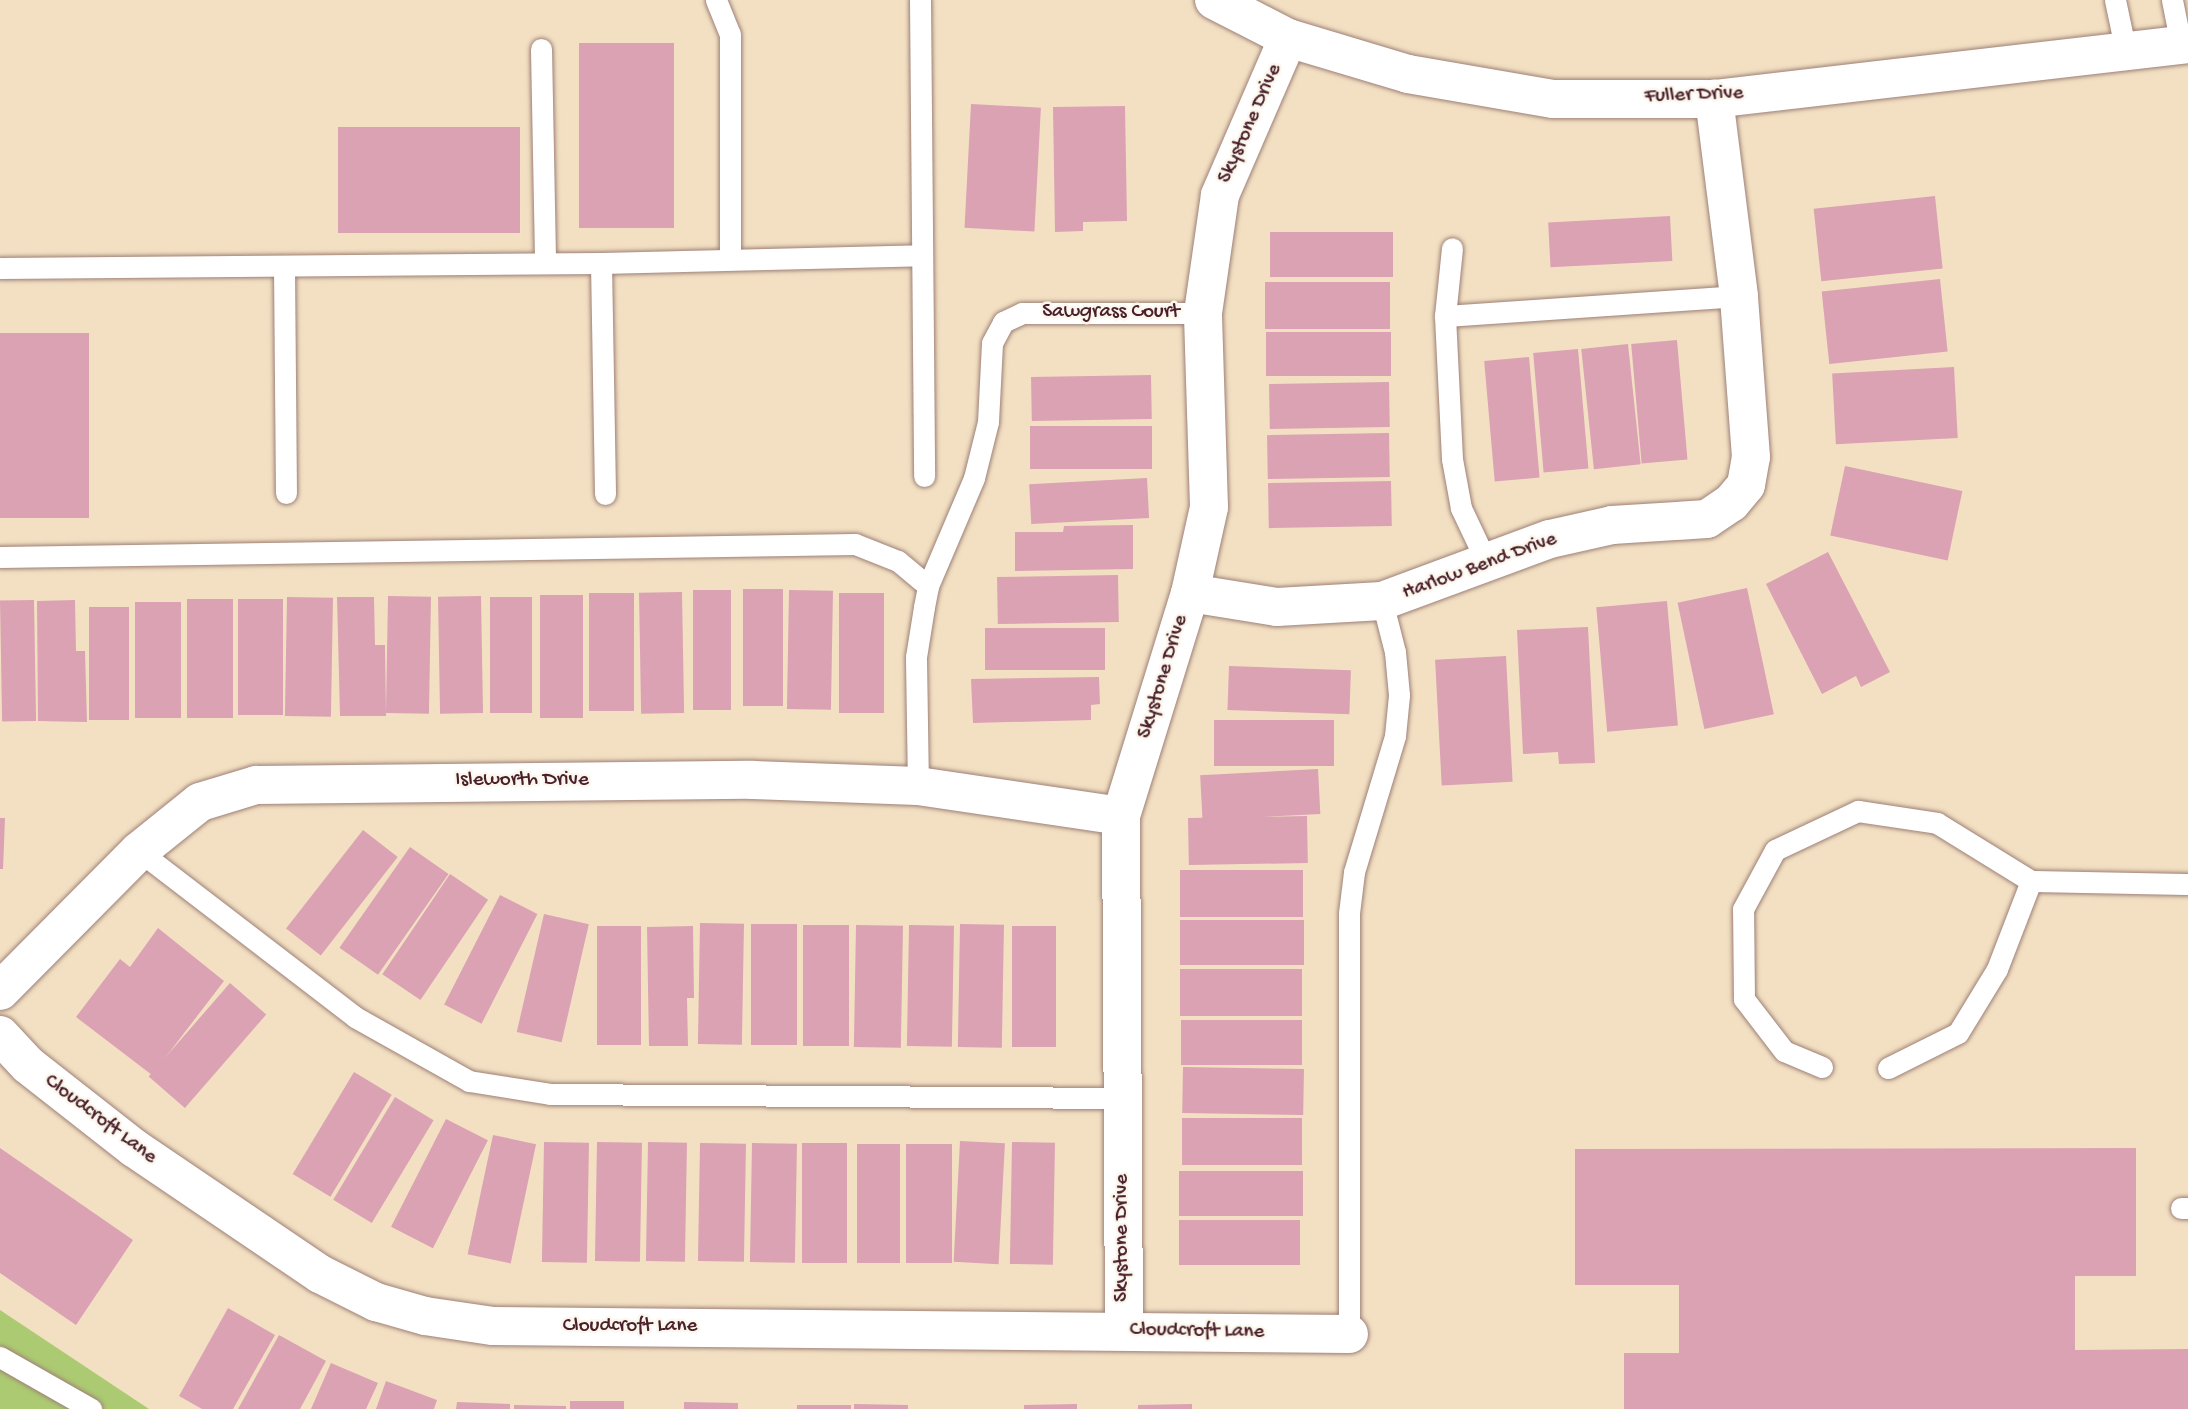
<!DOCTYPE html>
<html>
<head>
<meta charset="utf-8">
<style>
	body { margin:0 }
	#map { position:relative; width:2188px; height:1409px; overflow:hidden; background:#f3e0c3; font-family:"Gochi Hand",sans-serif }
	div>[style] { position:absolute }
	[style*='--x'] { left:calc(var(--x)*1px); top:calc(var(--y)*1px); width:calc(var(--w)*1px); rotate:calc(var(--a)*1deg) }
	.green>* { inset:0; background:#acca72 }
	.building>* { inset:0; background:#daa2b3; transform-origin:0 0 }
	.roads { filter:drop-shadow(0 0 2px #9e8077) drop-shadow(0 0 2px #9e8077) }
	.service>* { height:21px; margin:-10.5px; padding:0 10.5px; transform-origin:10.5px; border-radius:10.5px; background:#fff }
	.minor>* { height:38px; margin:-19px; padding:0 19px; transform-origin:19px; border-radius:19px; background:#fff }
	span { translate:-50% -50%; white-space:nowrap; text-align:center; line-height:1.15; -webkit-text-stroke:5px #fbf7ec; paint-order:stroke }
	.street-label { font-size:21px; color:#4a1f2b }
</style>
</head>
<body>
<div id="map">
	<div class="green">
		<div style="clip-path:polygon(0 1310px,149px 1409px,0 1409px)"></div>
	</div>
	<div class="building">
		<div style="left:579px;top:43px;width:95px;height:185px"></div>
		<div style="left:971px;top:104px;width:70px;height:124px;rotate:3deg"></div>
		<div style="clip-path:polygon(1125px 106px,1127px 221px,1083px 222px,1083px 231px,1055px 232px,1053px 107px)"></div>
		<div style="left:338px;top:127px;width:182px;height:106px"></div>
		<div style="left:1935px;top:196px;width:73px;height:122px;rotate:84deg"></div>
		<div style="left:1670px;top:216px;width:45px;height:122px;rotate:87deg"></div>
		<div style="left:1393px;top:232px;width:45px;height:123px;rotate:90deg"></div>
		<div style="left:1940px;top:279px;width:73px;height:119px;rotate:84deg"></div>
		<div style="left:1265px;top:282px;width:125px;height:47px"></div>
		<div style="left:1391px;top:332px;width:44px;height:125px;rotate:90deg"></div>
		<div style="left:0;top:333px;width:89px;height:185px"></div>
		<div style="left:1677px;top:340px;width:120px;height:46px;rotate:85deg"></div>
		<div style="left:1628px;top:344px;width:121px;height:47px;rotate:84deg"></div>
		<div style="left:1578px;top:349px;width:120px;height:45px;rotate:85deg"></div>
		<div style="left:1529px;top:357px;width:121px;height:45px;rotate:85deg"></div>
		<div style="left:1954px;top:367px;width:71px;height:122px;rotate:87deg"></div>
		<div style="left:1151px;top:375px;width:44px;height:120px;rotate:89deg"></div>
		<div style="left:1389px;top:382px;width:45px;height:120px;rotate:89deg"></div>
		<div style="left:1152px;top:426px;width:43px;height:122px;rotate:90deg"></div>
		<div style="left:1389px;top:433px;width:44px;height:122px;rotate:89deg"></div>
		<div style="left:1845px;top:466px;width:120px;height:71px;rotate:12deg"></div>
		<div style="left:1147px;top:478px;width:40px;height:118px;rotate:87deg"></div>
		<div style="left:1391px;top:481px;width:45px;height:123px;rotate:89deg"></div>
		<div style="clip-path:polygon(1133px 525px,1133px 569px,1015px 571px,1015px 532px,1063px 532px,1064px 526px)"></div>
		<div style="clip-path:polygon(1828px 552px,1890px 672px,1861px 687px,1856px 676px,1822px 694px,1766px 584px)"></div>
		<div style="left:1118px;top:575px;width:47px;height:121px;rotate:89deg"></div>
		<div style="left:1747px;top:588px;width:129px;height:71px;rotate:78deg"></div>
		<div style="left:783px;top:589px;width:117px;height:40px;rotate:90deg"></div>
		<div style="left:693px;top:590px;width:38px;height:120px"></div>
		<div style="left:789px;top:590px;width:44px;height:119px;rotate:1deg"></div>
		<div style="left:682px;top:592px;width:121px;height:43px;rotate:89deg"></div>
		<div style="left:589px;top:593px;width:45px;height:118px"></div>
		<div style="left:839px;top:593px;width:45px;height:120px"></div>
		<div style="left:540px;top:595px;width:43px;height:123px"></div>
		<div style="left:388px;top:596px;width:43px;height:117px;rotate:1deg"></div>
		<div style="left:481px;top:596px;width:117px;height:43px;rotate:89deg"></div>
		<div style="left:287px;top:597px;width:46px;height:119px;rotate:1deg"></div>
		<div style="clip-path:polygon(337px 597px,374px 597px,375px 645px,385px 645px,386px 716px,340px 716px)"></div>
		<div style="left:490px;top:597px;width:42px;height:116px"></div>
		<div style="left:233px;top:599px;width:119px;height:46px;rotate:90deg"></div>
		<div style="left:283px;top:599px;width:116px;height:45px;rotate:90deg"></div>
		<div style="left:34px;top:600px;width:121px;height:34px;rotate:89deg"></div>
		<div style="clip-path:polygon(75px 600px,76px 651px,85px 651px,87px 722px,38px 721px,37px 601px)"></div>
		<div style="left:1667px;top:601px;width:125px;height:71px;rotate:85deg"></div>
		<div style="left:135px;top:602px;width:46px;height:116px"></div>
		<div style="left:89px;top:607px;width:40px;height:113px"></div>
		<div style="clip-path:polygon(1588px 627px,1595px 763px,1559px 764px,1558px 752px,1523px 754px,1517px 630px)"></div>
		<div style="left:1105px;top:628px;width:42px;height:120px;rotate:90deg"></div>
		<div style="left:1506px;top:656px;width:126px;height:71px;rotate:87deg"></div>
		<div style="left:1229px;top:666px;width:122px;height:44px;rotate:2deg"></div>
		<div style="clip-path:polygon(1099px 677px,1100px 704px,1091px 705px,1091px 720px,973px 723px,971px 679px)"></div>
		<div style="left:1214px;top:720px;width:120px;height:46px"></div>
		<div style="left:1318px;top:769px;width:45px;height:118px;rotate:87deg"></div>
		<div style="left:1307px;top:816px;width:47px;height:119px;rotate:89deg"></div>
		<div style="clip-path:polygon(0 818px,5px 818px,3px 869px,0 869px)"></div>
		<div style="left:363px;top:830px;width:44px;height:125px;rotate:38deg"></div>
		<div style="left:410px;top:847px;width:47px;height:123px;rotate:35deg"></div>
		<div style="left:1180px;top:870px;width:123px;height:47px"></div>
		<div style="left:450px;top:874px;width:46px;height:121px;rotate:34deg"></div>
		<div style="left:500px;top:895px;width:42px;height:123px;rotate:27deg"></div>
		<div style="left:544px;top:914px;width:46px;height:121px;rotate:13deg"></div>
		<div style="left:1180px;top:920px;width:124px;height:45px"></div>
		<div style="left:700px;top:923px;width:44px;height:121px;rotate:1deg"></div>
		<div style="left:797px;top:924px;width:121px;height:46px;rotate:90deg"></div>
		<div style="left:960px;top:924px;width:44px;height:123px;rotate:1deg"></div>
		<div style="left:803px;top:925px;width:46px;height:121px"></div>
		<div style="left:856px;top:925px;width:47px;height:122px;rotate:1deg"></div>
		<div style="left:909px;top:925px;width:45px;height:121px;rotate:1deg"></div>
		<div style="left:597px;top:926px;width:44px;height:119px"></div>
		<div style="clip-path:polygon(693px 926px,694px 998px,687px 998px,688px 1046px,649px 1046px,647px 927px)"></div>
		<div style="left:1012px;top:926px;width:44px;height:121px"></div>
		<div style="clip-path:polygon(158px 928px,224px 981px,152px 1075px,76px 1017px,120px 959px,130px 967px)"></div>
		<div style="left:1180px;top:969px;width:122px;height:47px"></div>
		<div style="left:230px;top:983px;width:48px;height:124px;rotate:41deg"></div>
		<div style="left:1181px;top:1020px;width:121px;height:45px"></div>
		<div style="left:1183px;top:1067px;width:121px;height:46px;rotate:1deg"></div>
		<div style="left:354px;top:1072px;width:44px;height:119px;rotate:31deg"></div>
		<div style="left:395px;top:1097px;width:45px;height:120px;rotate:31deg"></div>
		<div style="left:1182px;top:1118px;width:120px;height:47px"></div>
		<div style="left:446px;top:1119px;width:47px;height:121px;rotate:27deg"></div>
		<div style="left:493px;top:1135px;width:44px;height:122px;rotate:12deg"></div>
		<div style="left:960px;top:1141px;width:45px;height:121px;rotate:3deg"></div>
		<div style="left:544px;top:1142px;width:45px;height:120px;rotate:1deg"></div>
		<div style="left:597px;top:1142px;width:45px;height:119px;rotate:1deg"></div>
		<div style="left:648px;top:1142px;width:39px;height:119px;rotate:1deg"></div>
		<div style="left:1012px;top:1142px;width:43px;height:122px;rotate:1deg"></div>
		<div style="left:700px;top:1143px;width:46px;height:118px;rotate:1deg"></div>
		<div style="left:752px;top:1143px;width:45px;height:119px;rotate:1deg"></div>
		<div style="left:802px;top:1143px;width:45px;height:120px"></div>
		<div style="left:857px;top:1144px;width:43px;height:119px"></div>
		<div style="left:906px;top:1144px;width:46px;height:119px"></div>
		<div style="clip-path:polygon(0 1148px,133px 1240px,76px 1325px,0 1273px)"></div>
		<div style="clip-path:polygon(2136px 1148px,2136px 1276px,2075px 1276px,2075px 1350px,2188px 1349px,2188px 1409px,1624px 1409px,1624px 1353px,1679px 1353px,1679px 1285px,1575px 1285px,1575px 1149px)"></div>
		<div style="left:1179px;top:1171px;width:124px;height:45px"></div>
		<div style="left:1179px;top:1220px;width:121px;height:45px"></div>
		<div style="clip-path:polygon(228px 1308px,275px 1335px,233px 1409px,202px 1409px,179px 1396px)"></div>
		<div style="clip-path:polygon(279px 1335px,326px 1361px,300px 1409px,238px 1409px)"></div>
		<div style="clip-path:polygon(331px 1363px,378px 1383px,366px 1409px,311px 1409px)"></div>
		<div style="clip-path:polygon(386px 1381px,437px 1400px,434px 1409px,376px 1409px)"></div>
		<div style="left:570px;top:1401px;width:54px;height:8px"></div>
		<div style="clip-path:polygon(457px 1402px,510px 1404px,510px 1409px,456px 1409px)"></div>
		<div style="clip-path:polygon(684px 1402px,738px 1403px,738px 1409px,684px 1409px)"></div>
		<div style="clip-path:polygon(854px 1404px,908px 1405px,908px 1409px,854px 1409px)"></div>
		<div style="clip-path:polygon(1077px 1404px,1077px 1409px,1024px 1409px,1024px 1405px)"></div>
		<div style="clip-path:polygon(1192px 1404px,1192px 1409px,1138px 1409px,1138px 1405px)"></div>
		<div style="clip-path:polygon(514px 1405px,566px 1406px,566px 1409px,514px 1409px)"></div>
		<div style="left:797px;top:1405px;width:54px;height:4px"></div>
	</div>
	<div class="roads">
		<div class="service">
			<div style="--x:716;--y:0;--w:37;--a:68"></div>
			<div style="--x:730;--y:34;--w:225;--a:90"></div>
			<div style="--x:920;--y:0;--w:476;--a:89.5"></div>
			<div style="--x:2115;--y:0;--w:53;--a:78.1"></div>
			<div style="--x:2172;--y:0;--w:46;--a:78.7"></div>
			<div style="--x:541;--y:49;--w:213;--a:88.9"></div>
			<div style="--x:601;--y:263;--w:231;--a:89"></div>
			<div style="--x:284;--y:267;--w:226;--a:89.5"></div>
			<div style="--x:0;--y:268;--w:601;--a:-0.48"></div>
			<div style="--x:601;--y:263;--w:321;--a:-1.4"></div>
			<div style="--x:1445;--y:316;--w:68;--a:-84.1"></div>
			<div style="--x:0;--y:557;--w:855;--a:-0.87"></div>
			<div style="--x:855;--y:544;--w:46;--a:21.6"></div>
			<div style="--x:898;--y:561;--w:39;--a:40"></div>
			<div style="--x:1486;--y:561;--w:59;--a:-115.3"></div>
			<div style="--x:1461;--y:508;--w:50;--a:-100.4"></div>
			<div style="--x:1452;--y:459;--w:143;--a:-92.8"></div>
			<div style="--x:1445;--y:316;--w:295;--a:-3.9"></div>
			<div style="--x:918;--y:786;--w:129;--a:-90.9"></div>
			<div style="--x:916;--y:657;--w:51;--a:-80.9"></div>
			<div style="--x:924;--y:607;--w:21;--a:-79"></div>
			<div style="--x:928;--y:586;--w:117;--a:-66.9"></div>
			<div style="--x:974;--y:478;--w:58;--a:-76"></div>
			<div style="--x:988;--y:422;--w:79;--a:-87.1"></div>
			<div style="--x:992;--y:343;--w:24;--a:-62"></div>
			<div style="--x:1003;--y:322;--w:21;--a:-25"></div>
			<div style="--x:1022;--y:313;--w:181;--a:0"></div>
			<div style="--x:139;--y:851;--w:272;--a:37.5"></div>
			<div style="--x:355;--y:1017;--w:131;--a:29.3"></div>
			<div style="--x:469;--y:1081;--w:82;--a:9.1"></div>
			<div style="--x:550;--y:1094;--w:573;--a:0.4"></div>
			<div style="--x:1822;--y:1067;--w:41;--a:-157.2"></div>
			<div style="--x:1784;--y:1051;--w:66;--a:-127.6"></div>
			<div style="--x:1744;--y:999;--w:90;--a:-90.6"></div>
			<div style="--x:1743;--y:909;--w:67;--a:-61.5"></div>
			<div style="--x:1775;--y:850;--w:92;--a:-25.2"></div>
			<div style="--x:1858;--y:811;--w:80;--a:8.6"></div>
			<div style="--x:1937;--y:823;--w:110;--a:31.7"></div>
			<div style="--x:2031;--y:881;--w:157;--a:1.1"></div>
			<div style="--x:1888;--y:1068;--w:78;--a:-26.6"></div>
			<div style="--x:1958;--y:1033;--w:75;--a:-58.6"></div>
			<div style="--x:1997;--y:969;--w:94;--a:-68.9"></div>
			<div style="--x:2181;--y:1208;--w:7;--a:0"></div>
			<div style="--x:1349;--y:1334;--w:421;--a:-90"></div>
			<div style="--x:1349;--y:913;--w:41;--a:-83"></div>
			<div style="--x:1354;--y:872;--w:142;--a:-73.2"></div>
			<div style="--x:1395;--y:736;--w:41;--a:-84.4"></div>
			<div style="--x:1399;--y:695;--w:43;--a:-95.3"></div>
			<div style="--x:1395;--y:652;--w:53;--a:-104.3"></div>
			<div style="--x:0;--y:1357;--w:105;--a:29.7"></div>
		</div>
		<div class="minor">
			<div style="--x:1214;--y:0;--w:83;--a:27.2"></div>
			<div style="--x:1288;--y:38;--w:125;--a:16.7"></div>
			<div style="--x:1408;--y:74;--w:147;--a:9.8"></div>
			<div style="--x:1553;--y:99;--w:161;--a:0"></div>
			<div style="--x:1714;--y:99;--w:477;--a:-6.6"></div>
			<div style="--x:1190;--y:593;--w:88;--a:9.1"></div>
			<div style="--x:1277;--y:607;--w:105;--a:-3.3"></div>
			<div style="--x:1382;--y:601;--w:179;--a:-20.3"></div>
			<div style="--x:1550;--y:539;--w:64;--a:-12.7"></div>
			<div style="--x:1612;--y:525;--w:95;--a:-3.6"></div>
			<div style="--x:1707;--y:519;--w:29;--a:-34"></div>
			<div style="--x:1731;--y:503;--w:23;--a:-50"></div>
			<div style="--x:1746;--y:485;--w:28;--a:-80"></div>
			<div style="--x:1751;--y:457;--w:161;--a:-94.3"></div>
			<div style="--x:1739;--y:296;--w:199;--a:-97.2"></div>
			<div style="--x:0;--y:991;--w:197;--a:-45.2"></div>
			<div style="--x:139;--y:851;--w:78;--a:-38.8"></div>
			<div style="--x:200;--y:802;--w:59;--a:-16.9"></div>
			<div style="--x:256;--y:785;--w:497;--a:-0.6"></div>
			<div style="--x:753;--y:780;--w:165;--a:2.1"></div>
			<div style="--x:918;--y:786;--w:205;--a:8.4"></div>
			<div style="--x:0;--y:1035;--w:41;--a:47"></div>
			<div style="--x:28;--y:1065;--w:135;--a:38.1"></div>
			<div style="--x:134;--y:1148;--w:225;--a:34.1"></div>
			<div style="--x:320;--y:1274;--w:63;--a:26.6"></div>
			<div style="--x:376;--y:1302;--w:51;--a:15.9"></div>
			<div style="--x:425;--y:1316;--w:69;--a:8.4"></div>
			<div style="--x:493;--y:1326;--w:856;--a:0.54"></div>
			<div style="--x:1124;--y:1331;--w:515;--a:-90.33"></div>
			<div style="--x:1121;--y:816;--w:233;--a:-72.8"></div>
			<div style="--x:1190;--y:593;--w:88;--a:-77.5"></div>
			<div style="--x:1209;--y:507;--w:194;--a:-91.8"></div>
			<div style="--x:1203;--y:313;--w:119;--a:-81.8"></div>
			<div style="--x:1220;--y:195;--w:171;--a:-66.6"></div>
		</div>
	</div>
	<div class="street-label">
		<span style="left:1694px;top:96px;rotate:-2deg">Fuller Drive</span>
		<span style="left:1251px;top:124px;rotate:-66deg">Skystone Drive</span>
		<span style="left:1111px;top:313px">Sawgrass Court</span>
		<span style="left:1480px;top:567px;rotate:-20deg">Harlow Bend Drive</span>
		<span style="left:1164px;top:677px;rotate:-73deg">Skystone Drive</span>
		<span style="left:522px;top:781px">Isleworth Drive</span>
		<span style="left:100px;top:1120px;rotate:37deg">Cloudcroft Lane</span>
		<span style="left:1123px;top:1238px;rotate:-90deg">Skystone Drive</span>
		<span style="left:630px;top:1327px">Cloudcroft Lane</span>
		<span style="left:1197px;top:1332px;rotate:1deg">Cloudcroft Lane</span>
	</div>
</div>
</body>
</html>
